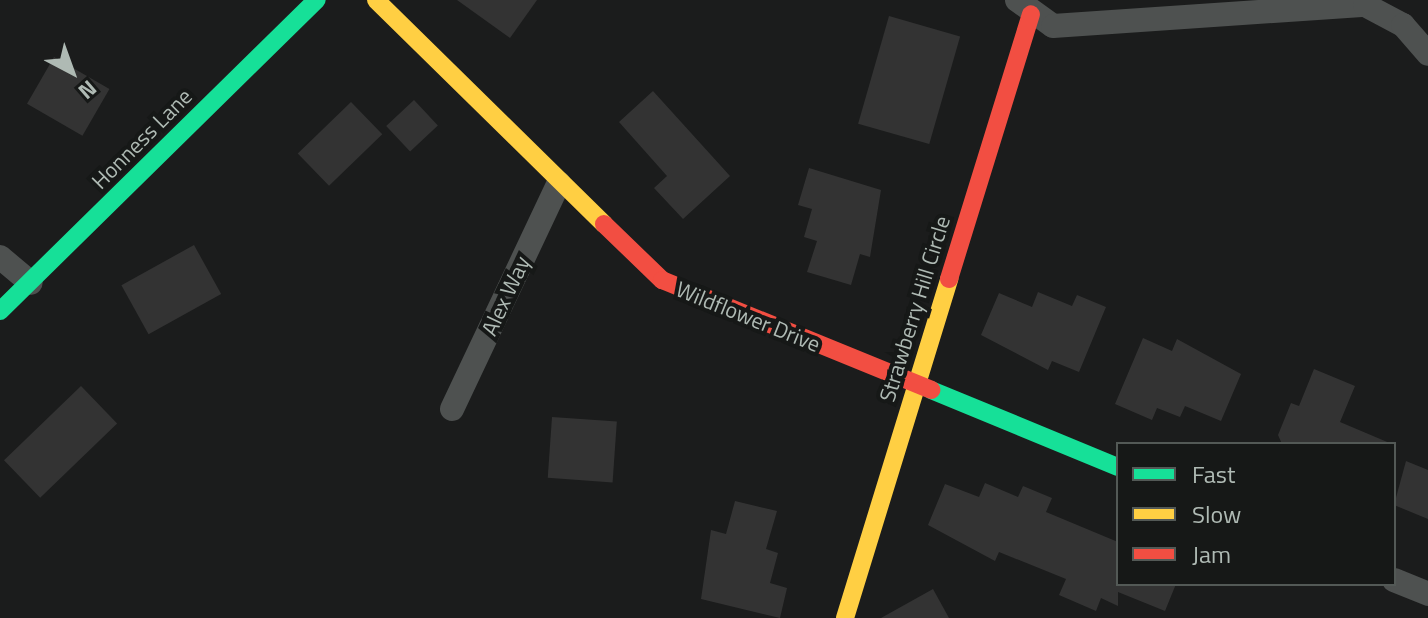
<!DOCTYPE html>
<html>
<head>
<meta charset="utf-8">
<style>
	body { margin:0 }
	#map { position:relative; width:1428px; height:618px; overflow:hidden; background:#1b1c1c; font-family:"Titillium Web",sans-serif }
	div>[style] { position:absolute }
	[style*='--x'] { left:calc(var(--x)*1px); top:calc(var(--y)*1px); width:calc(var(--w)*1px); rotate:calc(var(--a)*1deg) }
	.building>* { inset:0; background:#333; transform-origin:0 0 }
	.street>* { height:24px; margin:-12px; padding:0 12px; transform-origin:12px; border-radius:12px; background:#4e5150 }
	.fast>* { height:18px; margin:-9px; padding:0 9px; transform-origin:9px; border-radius:9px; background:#16e098 }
	.slow>* { height:18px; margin:-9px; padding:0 9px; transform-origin:9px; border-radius:9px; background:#ffcf43 }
	.jam>* { height:18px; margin:-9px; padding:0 9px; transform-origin:9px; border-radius:9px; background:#f24e42 }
	span { translate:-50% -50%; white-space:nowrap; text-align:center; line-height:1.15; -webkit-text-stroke:8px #161817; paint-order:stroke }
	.street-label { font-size:22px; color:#afbab4 }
	.legend { position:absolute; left:1116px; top:442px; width:280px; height:144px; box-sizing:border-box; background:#161817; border:2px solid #535956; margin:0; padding:10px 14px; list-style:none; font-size:24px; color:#afbab4 }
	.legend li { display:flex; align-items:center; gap:16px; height:40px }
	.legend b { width:40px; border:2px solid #535956 }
	.north { position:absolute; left:32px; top:32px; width:80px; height:80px; -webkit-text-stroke:6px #161817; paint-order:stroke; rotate:139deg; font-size:22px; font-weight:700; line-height:32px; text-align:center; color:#afbab4 }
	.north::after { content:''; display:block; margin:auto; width:28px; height:36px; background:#afbab4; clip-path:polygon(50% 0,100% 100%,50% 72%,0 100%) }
</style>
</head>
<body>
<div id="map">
	<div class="building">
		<div style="clip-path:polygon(457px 0,537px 0,510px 38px)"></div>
		<div style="left:889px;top:16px;width:74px;height:112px;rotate:16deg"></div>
		<div style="left:54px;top:57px;width:64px;height:54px;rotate:30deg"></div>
		<div style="clip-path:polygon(653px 91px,730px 176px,683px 219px,654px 188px,667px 176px,619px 122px)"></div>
		<div style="left:414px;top:100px;width:35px;height:38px;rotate:47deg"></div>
		<div style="left:351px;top:102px;width:45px;height:74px;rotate:46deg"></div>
		<div style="clip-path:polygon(809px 168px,881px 190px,870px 257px,860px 254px,851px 285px,807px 272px,817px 241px,804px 237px,812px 209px,798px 205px)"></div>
		<div style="left:194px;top:245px;width:56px;height:83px;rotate:61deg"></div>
		<div style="clip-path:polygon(1038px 292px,1072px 306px,1077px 295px,1106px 307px,1079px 372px,1052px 361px,1048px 370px,981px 335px,999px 293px,1032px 307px)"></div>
		<div style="clip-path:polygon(1143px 338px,1172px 351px,1177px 339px,1241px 374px,1221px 421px,1185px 406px,1180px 417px,1157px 408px,1152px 420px,1115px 404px)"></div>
		<div style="clip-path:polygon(1314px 369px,1355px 386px,1340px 422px,1392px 444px,1282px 444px,1278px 435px,1291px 403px,1299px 406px)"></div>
		<div style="left:81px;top:386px;width:52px;height:107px;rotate:46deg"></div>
		<div style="left:552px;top:417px;width:65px;height:61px;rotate:4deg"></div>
		<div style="clip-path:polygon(1406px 461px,1428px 470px,1428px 519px,1394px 505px)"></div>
		<div style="clip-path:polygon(985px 483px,1018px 497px,1023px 486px,1052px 498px,1046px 512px,1118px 542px,1118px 584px,1176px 584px,1165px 611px,1118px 592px,1118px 606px,1101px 598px,1096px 611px,1059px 595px,1066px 579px,999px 552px,995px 561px,928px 525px,945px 484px,979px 497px)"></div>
		<div style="clip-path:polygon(735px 501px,777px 511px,766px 549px,778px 553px,770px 583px,787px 588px,780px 618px,701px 599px,711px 530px,726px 534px)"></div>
		<div style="clip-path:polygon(933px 589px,949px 618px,881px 618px)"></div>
	</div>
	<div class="street">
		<div style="--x:1017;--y:0;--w:44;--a:35.8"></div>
		<div style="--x:1053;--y:26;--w:313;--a:-3.9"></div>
		<div style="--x:1365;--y:5;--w:43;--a:27.8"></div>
		<div style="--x:1403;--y:25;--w:38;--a:49"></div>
		<div style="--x:0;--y:257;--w:40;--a:40"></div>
		<div style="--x:452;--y:409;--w:250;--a:-64.7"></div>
		<div style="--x:1394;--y:580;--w:37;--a:22"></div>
	</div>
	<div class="fast">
		<div style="--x:0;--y:311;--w:444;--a:-44.5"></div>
		<div style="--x:931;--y:390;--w:202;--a:22.4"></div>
	</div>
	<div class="slow">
		<div style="--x:376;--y:0;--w:320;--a:44.5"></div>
		<div style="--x:845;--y:618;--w:355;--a:-72.9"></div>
	</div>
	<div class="jam">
		<div style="--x:604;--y:224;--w:81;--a:44"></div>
		<div style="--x:662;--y:280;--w:291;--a:22.2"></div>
		<div style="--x:949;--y:279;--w:277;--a:-72.8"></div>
	</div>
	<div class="street-label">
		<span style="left:142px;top:139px;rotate:-45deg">Honness Lane</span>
		<span style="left:506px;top:296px;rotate:-65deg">Alex Way</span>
		<span style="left:915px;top:309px;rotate:-73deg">Strawberry Hill Circle</span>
		<span style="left:748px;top:317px;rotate:22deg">Wildflower Drive</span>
	</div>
	<ul class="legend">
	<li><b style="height:10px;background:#16e098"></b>Fast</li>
	<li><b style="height:10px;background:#ffcf43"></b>Slow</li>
	<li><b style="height:10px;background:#f24e42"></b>Jam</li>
	</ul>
	<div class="north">N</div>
</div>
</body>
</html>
